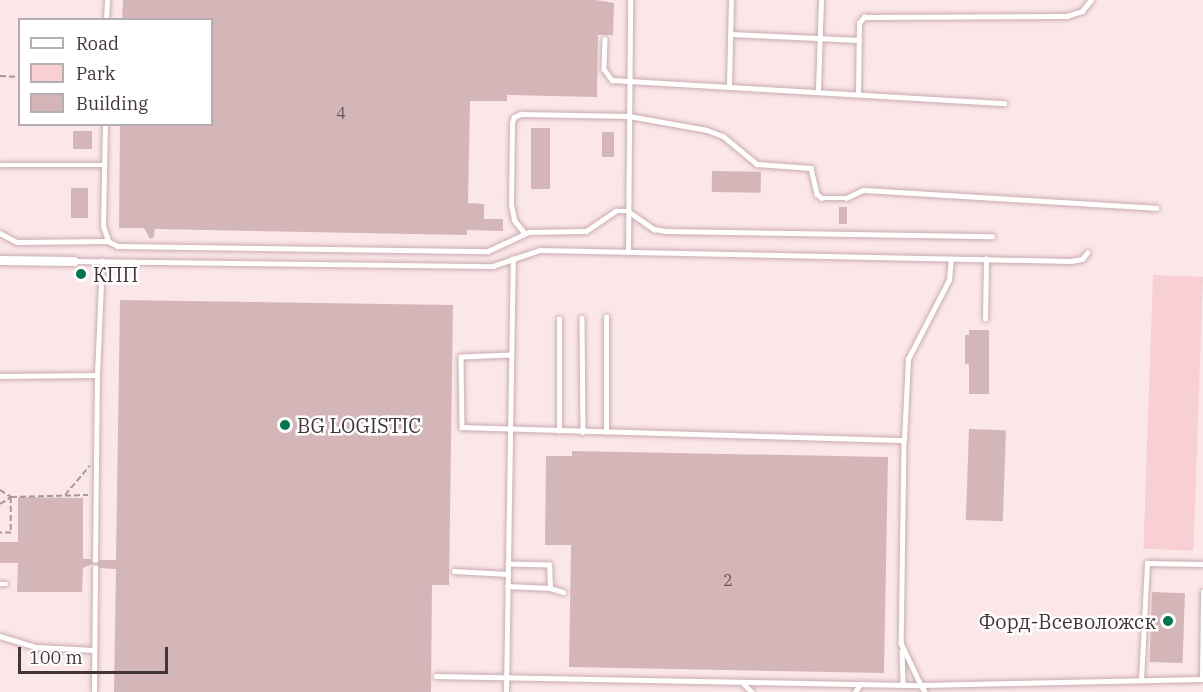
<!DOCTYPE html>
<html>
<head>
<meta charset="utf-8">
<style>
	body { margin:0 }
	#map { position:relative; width:1203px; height:692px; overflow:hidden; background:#fbe7e9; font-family:"IBM Plex Serif",serif }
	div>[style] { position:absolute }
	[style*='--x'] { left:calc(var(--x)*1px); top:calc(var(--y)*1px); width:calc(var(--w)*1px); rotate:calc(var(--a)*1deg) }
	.green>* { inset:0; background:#f8cfd3; transform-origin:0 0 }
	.building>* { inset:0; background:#d5b6b8; transform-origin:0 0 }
	.path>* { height:1.5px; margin-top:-0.75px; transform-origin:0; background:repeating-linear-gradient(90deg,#a79698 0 6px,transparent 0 9px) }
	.roads { filter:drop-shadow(0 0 2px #cbacaf) drop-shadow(0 0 2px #cbacaf) }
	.lane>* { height:4.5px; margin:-2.25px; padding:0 2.25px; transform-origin:2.25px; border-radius:2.25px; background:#fff }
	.street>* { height:9px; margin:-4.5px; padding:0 4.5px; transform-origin:4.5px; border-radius:4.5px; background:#fff }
	.dots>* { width:16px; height:16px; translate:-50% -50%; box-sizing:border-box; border:3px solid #fff; border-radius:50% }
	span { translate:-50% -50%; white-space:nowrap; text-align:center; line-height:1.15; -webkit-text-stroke:5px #fff; paint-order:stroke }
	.number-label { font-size:16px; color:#685657 }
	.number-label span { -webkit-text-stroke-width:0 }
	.poi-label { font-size:20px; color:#433637 }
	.left { translate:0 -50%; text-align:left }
	.right { translate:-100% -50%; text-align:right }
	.legend { position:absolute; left:18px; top:18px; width:195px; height:108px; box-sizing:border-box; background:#fff; border:2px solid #b4afaf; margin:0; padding:8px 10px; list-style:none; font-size:18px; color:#433637 }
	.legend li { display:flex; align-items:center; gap:12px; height:30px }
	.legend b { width:30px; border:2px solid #b4afaf }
	.scale { position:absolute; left:18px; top:647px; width:150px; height:27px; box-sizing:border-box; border:3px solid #433637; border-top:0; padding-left:8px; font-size:18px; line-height:21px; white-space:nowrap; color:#433637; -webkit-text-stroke:4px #fff; paint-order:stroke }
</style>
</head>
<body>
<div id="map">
	<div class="green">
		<div style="left:1153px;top:275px;width:50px;height:274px;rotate:2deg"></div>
	</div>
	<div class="building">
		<div style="clip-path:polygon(123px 0,596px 0,614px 3px,613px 35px,598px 35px,597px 97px,507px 95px,507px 101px,470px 101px,468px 203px,484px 204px,484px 219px,503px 219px,503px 231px,467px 230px,467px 235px,155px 229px,154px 237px,150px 239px,144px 228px,119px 228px,120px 124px,212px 124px,212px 20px,122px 20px)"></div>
		<div style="left:531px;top:128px;width:19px;height:61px"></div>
		<div style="left:73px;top:131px;width:19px;height:18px"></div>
		<div style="left:602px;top:132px;width:12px;height:25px"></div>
		<div style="left:712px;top:171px;width:49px;height:21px;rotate:1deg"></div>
		<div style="left:71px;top:188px;width:17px;height:30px"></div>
		<div style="left:839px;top:207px;width:8px;height:17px"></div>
		<div style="clip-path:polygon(120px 300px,453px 305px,449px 585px,432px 585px,431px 692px,114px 692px,116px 569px,99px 568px,97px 564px,100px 560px,116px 560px)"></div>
		<div style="clip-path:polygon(969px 330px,989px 330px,989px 394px,969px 394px,969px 364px,965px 364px,965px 335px,969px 335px)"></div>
		<div style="left:969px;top:429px;width:37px;height:91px;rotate:2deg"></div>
		<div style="clip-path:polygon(572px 451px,888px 457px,884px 673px,569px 667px,571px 545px,545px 545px,546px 456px,572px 456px)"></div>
		<div style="clip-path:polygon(18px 497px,83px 498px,83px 559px,91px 559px,93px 564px,83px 568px,82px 592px,17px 592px,18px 563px,0 563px,0 542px,18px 542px)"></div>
		<div style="left:1152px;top:592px;width:33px;height:70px;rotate:2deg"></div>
	</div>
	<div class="path">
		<div style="--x:0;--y:76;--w:20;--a:3"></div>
		<div style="--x:0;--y:490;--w:13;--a:32"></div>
		<div style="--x:11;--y:497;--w:36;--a:90"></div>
		<div style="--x:11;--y:533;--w:11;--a:180"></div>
		<div style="--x:65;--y:495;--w:38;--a:-50"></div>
		<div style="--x:0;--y:504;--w:13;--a:-32"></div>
		<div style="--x:11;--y:497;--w:77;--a:-1.5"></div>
	</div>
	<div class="roads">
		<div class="lane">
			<div style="--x:106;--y:20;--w:20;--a:-87"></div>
			<div style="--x:731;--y:34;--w:128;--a:2.7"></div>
			<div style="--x:605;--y:39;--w:30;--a:92"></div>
			<div style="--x:604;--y:69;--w:14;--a:54"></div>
			<div style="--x:612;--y:80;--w:393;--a:3.4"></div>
			<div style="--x:729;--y:86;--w:86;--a:-88.7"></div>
			<div style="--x:818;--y:90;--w:90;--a:-88.1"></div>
			<div style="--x:858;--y:93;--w:70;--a:-89.2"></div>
			<div style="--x:859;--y:23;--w:8;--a:-50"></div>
			<div style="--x:864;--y:17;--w:203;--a:-0.3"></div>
			<div style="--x:1067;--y:16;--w:16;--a:-18"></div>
			<div style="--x:1082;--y:11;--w:14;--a:-51"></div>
			<div style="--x:0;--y:165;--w:104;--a:0"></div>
			<div style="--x:0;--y:233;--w:19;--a:28"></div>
			<div style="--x:17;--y:242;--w:91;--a:-0.6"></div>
			<div style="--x:108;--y:241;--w:16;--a:-108"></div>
			<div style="--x:103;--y:226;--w:102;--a:-88.9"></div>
			<div style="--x:524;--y:233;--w:16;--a:-128"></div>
			<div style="--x:514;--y:220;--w:15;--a:-101"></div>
			<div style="--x:511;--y:205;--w:82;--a:-89.3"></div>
			<div style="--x:512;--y:123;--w:6;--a:-72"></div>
			<div style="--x:514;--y:117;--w:8;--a:-23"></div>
			<div style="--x:521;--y:114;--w:108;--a:1.1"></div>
			<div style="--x:629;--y:116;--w:79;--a:10.2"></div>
			<div style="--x:707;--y:130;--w:17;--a:21"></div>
			<div style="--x:723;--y:136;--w:44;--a:39.5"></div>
			<div style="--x:757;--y:164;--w:54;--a:4.2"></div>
			<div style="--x:811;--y:168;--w:27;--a:77"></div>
			<div style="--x:817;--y:194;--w:6;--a:39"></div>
			<div style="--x:822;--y:198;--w:24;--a:0"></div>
			<div style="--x:846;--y:198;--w:19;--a:-25"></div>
			<div style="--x:863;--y:190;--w:294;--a:3.5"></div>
			<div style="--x:108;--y:241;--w:11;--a:27"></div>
			<div style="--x:118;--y:246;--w:370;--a:0.8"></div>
			<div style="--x:488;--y:251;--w:45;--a:-24.9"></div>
			<div style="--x:529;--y:232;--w:57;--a:-1"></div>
			<div style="--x:586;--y:231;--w:36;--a:-34"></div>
			<div style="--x:616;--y:211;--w:12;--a:0"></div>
			<div style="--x:628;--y:211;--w:32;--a:35"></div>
			<div style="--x:654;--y:229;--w:12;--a:9"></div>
			<div style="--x:666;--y:231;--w:326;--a:0.9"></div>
			<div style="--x:628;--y:252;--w:252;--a:-89.5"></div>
			<div style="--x:74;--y:261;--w:419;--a:0.7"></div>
			<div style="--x:493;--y:266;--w:50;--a:-18.8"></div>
			<div style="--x:540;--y:250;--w:531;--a:1.19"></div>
			<div style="--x:1071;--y:261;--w:11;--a:-10"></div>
			<div style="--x:1082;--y:259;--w:8;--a:-50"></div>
			<div style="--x:582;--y:318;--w:114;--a:89.5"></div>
			<div style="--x:985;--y:319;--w:60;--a:-89"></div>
			<div style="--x:511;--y:355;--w:50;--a:177.7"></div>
			<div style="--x:461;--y:357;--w:70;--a:89.2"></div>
			<div style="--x:462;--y:427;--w:442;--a:1.7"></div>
			<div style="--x:904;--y:440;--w:203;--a:90.8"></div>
			<div style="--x:901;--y:643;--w:47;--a:64.5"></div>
			<div style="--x:921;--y:685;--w:281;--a:-1.2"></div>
			<div style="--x:1202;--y:679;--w:87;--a:-89.3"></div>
			<div style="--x:0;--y:376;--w:97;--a:-0.6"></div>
			<div style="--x:97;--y:375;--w:114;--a:-87.5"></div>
			<div style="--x:559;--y:431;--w:112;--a:-90"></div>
			<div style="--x:606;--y:432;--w:115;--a:-90"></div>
			<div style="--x:904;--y:440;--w:81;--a:-87.2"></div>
			<div style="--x:908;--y:359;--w:89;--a:-62.6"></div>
			<div style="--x:949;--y:280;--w:21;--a:-85"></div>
			<div style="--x:95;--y:560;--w:185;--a:-89.4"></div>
			<div style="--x:454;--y:571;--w:54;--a:3.2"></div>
			<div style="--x:0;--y:584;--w:6;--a:0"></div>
			<div style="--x:507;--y:586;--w:43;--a:2.7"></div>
			<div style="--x:550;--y:588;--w:23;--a:-92"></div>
			<div style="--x:549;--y:565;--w:41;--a:-178.6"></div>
			<div style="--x:550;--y:588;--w:14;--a:17"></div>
			<div style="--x:0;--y:636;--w:39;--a:17"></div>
			<div style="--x:37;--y:647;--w:57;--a:3"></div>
			<div style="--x:902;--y:651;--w:34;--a:88"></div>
			<div style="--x:436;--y:676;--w:485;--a:1.1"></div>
			<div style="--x:921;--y:685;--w:8;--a:60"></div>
			<div style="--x:1141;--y:681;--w:118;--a:-87.1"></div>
			<div style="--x:1147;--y:563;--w:56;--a:1"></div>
			<div style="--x:742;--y:682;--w:14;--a:45"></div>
			<div style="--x:94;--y:692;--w:124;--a:-89.5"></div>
			<div style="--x:506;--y:692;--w:433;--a:-89.1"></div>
			<div style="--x:855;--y:692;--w:9;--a:-58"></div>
		</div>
		<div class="street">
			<div style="--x:0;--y:260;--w:74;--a:0.8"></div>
		</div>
	</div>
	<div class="dots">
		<div style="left:81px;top:274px;background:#02744e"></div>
		<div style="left:285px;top:425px;background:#02744e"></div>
		<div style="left:1168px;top:621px;background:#02744e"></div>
	</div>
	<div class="number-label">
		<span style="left:341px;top:113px">4</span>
		<span style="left:728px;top:580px">2</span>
	</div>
	<div class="poi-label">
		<span class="left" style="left:93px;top:274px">КПП</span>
		<span class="left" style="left:297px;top:425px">BG LOGISTIC</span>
		<span class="right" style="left:1156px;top:621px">Форд-Всеволожск</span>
	</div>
	<ul class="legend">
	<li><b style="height:8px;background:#fff"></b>Road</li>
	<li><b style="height:16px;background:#f8cfd3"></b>Park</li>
	<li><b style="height:16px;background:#d5b6b8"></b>Building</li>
	</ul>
	<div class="scale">100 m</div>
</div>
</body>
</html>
